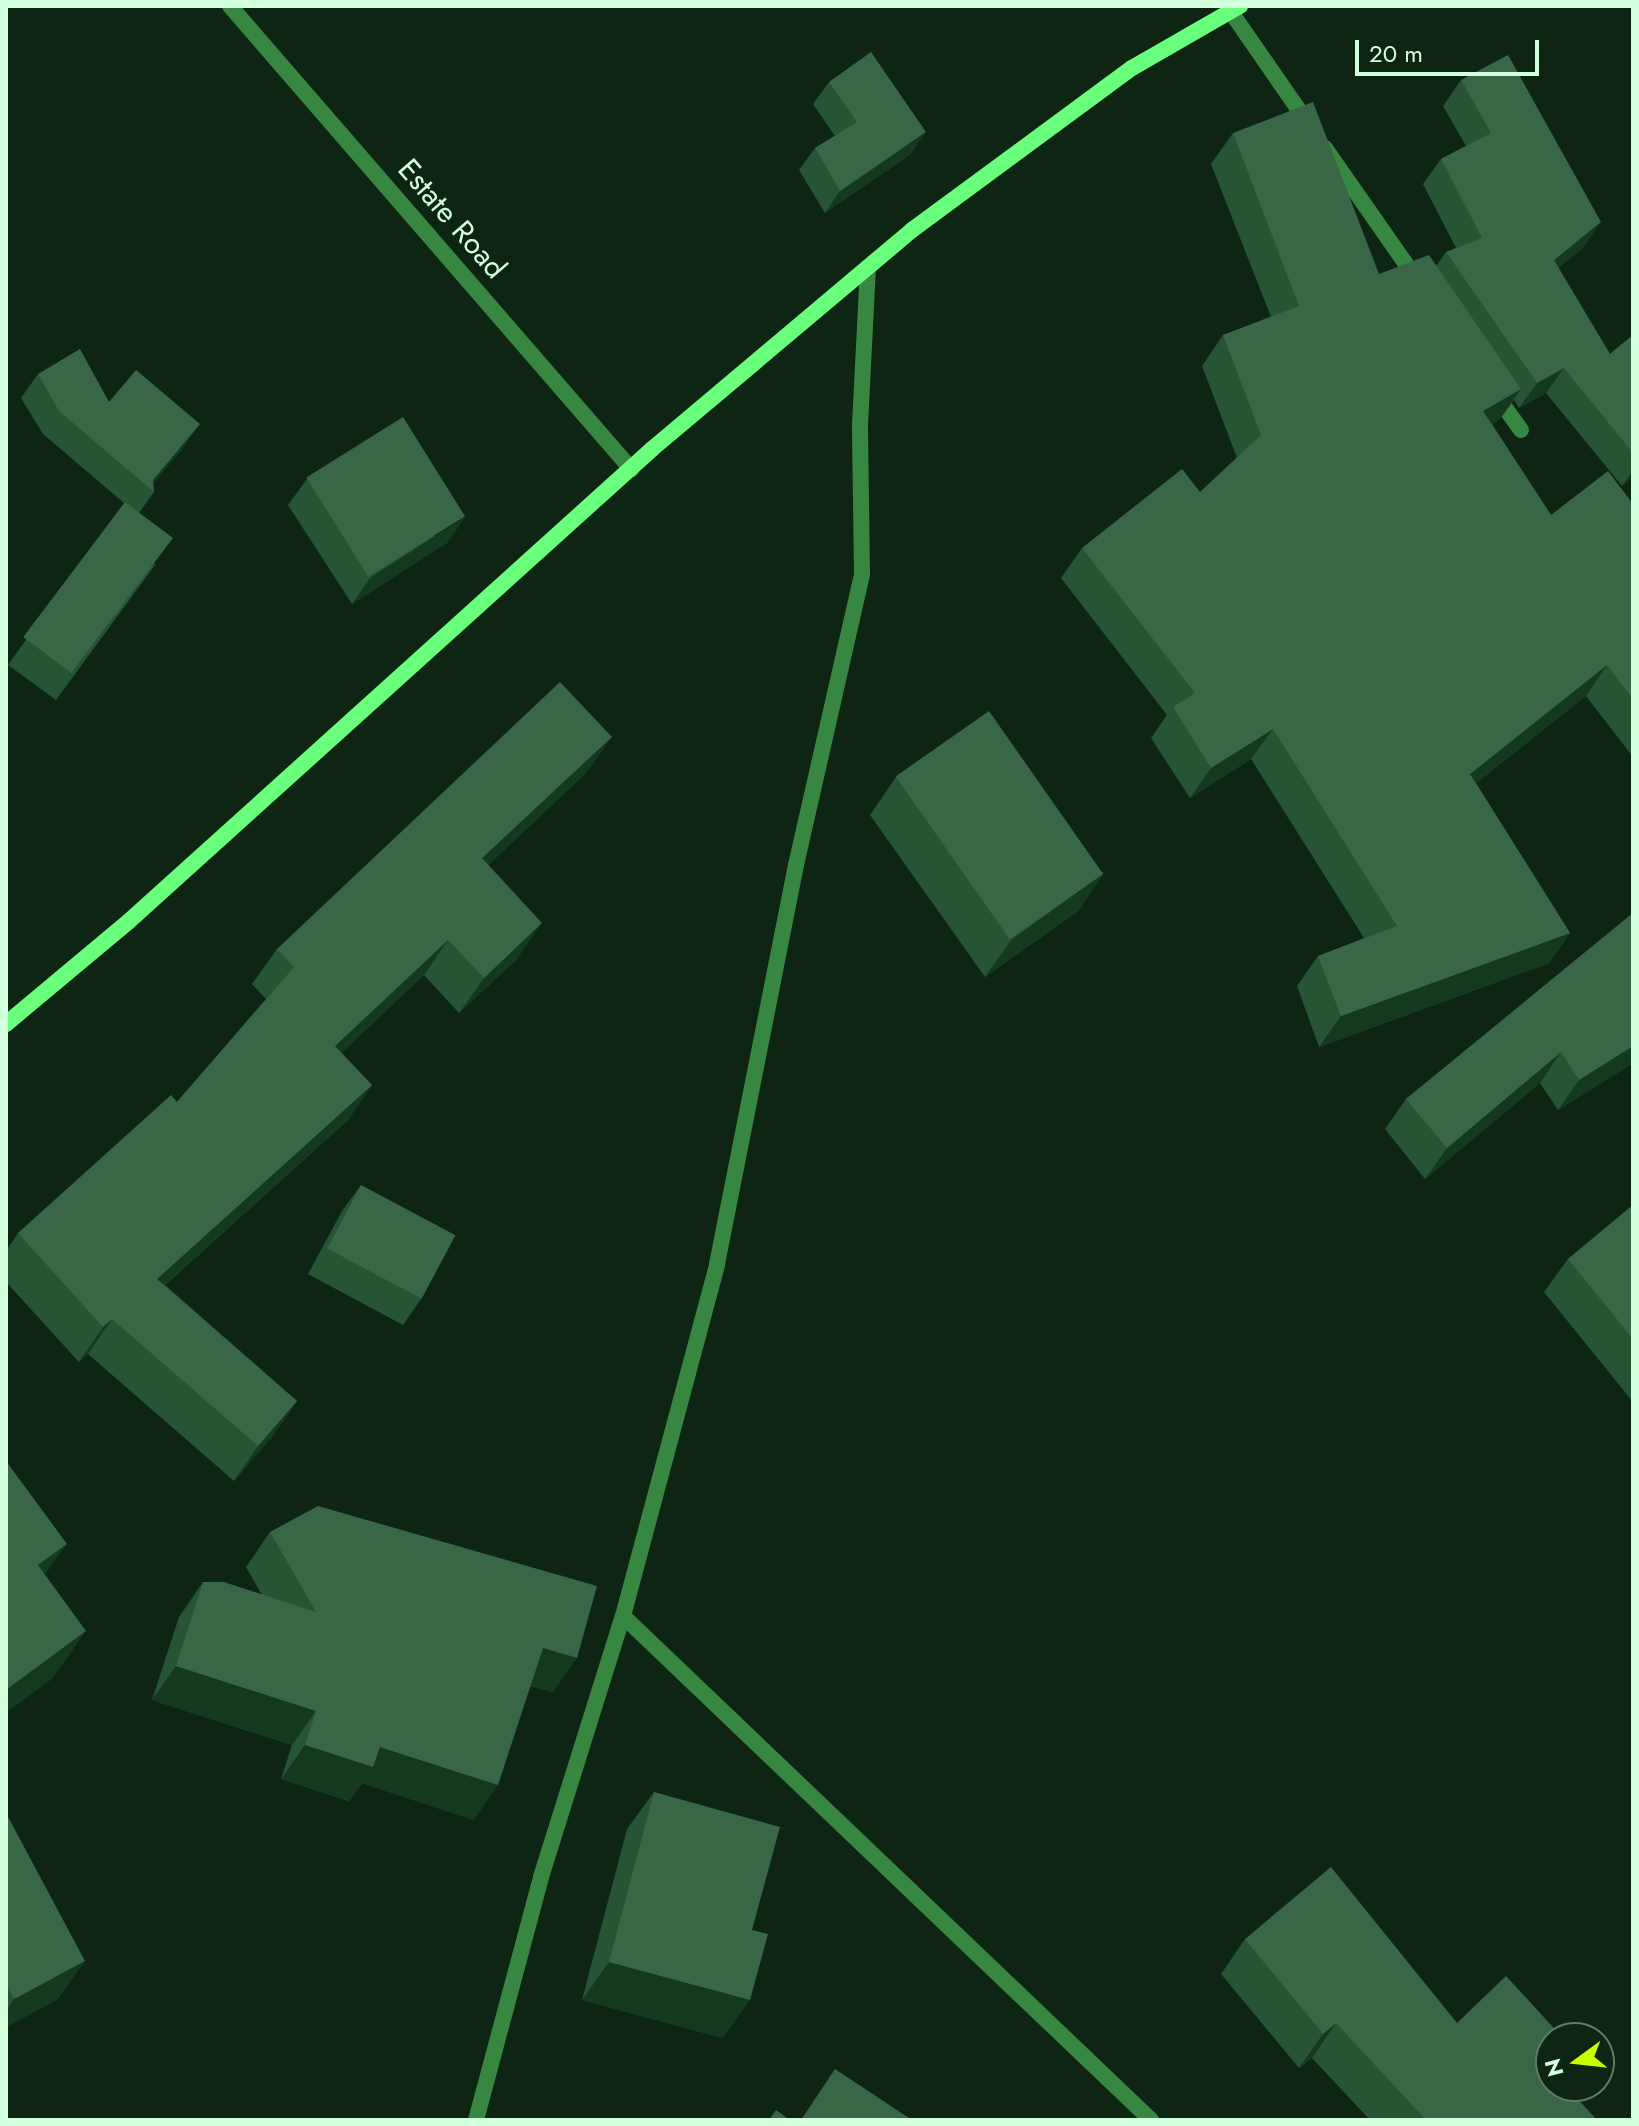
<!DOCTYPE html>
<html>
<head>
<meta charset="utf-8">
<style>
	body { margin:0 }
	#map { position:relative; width:1639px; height:2126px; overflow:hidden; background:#0e2514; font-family:Jost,sans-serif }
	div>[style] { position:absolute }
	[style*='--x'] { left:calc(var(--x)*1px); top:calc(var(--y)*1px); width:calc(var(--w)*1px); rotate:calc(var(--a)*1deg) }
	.street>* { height:16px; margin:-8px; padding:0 8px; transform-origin:8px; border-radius:8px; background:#378642 }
	.secondary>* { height:16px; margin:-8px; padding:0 8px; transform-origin:8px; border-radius:8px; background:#69ff7c }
	.wall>* { inset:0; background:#265434 }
	.shaded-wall>* { inset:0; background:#15391f }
	.building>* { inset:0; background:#386646; transform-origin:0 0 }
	span { translate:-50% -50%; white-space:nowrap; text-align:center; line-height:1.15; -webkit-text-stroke:7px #0e2514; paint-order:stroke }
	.street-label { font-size:30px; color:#d2ffdc }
	.frame { position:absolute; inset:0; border:8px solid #d2ffdc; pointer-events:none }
	.north { position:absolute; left:1535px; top:2022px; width:80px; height:80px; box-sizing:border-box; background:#0e2514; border:2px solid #5c7c64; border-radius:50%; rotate:255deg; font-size:22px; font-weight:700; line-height:32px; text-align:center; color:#d2ffdc }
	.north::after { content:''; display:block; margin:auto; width:28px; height:36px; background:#c9fd00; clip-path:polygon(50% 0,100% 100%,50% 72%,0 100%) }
	.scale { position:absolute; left:1355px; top:40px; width:184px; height:36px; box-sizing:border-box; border:4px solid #d2ffdc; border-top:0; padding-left:10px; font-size:24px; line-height:28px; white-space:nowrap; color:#d2ffdc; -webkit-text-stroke:6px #0e2514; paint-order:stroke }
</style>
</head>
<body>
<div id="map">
	<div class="street">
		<div style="--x:230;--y:6;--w:613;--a:49.1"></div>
		<div style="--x:1231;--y:12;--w:139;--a:55.3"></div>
		<div style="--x:1325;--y:148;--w:161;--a:55.1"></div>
		<div style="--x:1496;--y:395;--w:43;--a:54.5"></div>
		<div style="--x:623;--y:1616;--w:730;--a:43.67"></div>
		<div style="--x:476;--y:2120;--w:252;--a:-75"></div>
		<div style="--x:541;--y:1877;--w:274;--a:-72.6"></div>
		<div style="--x:623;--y:1616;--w:364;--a:-75"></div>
		<div style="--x:717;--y:1264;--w:407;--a:-78.8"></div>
		<div style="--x:796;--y:865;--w:298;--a:-77.2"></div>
		<div style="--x:862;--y:574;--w:149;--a:-90.8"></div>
		<div style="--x:860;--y:425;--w:158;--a:-87.1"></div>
	</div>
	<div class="secondary">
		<div style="--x:6;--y:1024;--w:159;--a:-39.9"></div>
		<div style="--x:128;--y:922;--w:706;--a:-42.07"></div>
		<div style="--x:652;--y:449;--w:340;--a:-40.1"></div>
		<div style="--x:912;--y:230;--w:273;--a:-36.4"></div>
		<div style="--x:1132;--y:68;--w:125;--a:-29.9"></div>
	</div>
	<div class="wall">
		<div style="clip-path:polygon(1461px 80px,1584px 247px,1558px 268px,1610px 354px,1633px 335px,1633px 476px,1622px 486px,1546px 393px,1519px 408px,1514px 400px,1500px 419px,1492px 424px,1551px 515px,1633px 504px,1633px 757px,1586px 696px,1476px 783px,1570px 933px,1549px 963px,1319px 1047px,1297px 986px,1318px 956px,1364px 938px,1251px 759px,1190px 798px,1151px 738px,1167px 715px,1061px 578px,1082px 548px,1200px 492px,1237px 458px,1202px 366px,1223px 335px,1271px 317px,1211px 164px,1233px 133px,1379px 274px,1436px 266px,1446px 252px,1456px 248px,1423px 184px,1441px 159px,1466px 146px,1443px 106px)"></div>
		<div style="clip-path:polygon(829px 82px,911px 154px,825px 213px,799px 170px,815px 148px,835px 136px,813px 104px)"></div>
		<div style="clip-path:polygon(38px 374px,109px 402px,183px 448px,153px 483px,154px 492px,139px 513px,155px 565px,56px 700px,8px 665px,124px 503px,43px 434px,21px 398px)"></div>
		<div style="clip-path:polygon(307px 479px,448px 542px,352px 604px,288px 505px)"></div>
		<div style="clip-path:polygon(587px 772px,488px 865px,517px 959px,459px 1013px,424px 975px,341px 1053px,372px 1085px,348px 1120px,165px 1285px,297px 1401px,272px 1437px,234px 1481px,88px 1354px,79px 1362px,6px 1282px,6px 1251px,18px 1233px,177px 1102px,266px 999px,252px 984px,277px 949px)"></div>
		<div style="clip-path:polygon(896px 777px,1104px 873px,1078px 911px,985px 977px,870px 815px)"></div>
		<div style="clip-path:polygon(1633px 913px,1633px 1063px,1558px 1110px,1540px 1083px,1425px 1179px,1385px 1129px,1406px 1099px)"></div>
		<div style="clip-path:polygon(361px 1185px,421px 1299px,403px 1325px,308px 1274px,342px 1211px)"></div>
		<div style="clip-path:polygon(1633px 1205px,1633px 1402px,1544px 1292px,1568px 1259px)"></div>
		<div style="clip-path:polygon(270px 1532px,553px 1692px,530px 1686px,474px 1820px,362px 1783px,349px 1801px,281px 1779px,292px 1745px,152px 1700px,179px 1617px,203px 1582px,262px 1595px,246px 1567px)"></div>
		<div style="clip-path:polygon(654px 1792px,723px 2038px,582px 2000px,627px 1829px)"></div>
		<div style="clip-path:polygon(6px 1813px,58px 1999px,6px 2027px)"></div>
		<div style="clip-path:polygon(1245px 1939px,1457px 2023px,1551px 2086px,1597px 2120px,1370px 2120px,1312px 2058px,1299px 2068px,1221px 1974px)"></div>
	</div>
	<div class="shaded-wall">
		<div style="clip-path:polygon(926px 132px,911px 154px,825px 213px,840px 191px)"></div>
		<div style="clip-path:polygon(1601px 222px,1584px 247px,1536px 286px,1554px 260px)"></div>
		<div style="clip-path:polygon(1564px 368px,1546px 393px,1519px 408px,1537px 383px)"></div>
		<div style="clip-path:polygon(1521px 389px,1500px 419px,1461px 441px,1483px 411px)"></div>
		<div style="clip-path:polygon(200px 424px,183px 448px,150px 488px,153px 480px)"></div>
		<div style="clip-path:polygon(1633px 470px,1633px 476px,1622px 486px)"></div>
		<div style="clip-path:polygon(466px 516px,448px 542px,352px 604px,370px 578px)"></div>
		<div style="clip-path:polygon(1607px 665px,1586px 696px,1449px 804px,1470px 774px)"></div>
		<div style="clip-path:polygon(1273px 729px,1251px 759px,1190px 798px,1211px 768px)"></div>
		<div style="clip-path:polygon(612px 737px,587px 772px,458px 894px,482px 858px)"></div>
		<div style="clip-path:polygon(1104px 873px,1078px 911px,985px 977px,1011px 940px)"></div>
		<div style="clip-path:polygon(542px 923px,517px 959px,459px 1013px,484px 978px)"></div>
		<div style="clip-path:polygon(1570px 933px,1549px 963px,1319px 1047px,1341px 1016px)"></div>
		<div style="clip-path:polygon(448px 940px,424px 975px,311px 1082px,335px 1046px)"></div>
		<div style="clip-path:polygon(1633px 1046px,1633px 1063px,1558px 1110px,1579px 1080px)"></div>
		<div style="clip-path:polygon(1561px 1052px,1540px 1083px,1425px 1179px,1447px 1148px)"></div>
		<div style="clip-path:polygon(372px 1085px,348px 1120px,132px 1314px,157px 1279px)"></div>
		<div style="clip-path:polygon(112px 1319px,88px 1354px,79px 1362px,103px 1327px)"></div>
		<div style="clip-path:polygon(297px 1401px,272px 1437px,234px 1481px,258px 1446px)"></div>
		<div style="clip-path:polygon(67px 1544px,33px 1591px,38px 1565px)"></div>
		<div style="clip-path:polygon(86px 1631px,53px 1678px,6px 1713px,6px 1690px)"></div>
		<div style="clip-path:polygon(543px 1648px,577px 1658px,553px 1692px,518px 1682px)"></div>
		<div style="clip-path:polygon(176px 1666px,316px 1711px,292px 1745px,152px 1700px)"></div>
		<div style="clip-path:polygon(305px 1745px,380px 1747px,498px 1785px,474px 1820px,362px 1783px,349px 1801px,281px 1779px)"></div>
		<div style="clip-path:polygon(85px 1961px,58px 1999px,6px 2027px,6px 2011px,14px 1999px)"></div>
		<div style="clip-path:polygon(609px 1962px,750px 2000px,723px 2038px,582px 2000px)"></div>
		<div style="clip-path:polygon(1336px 2023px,1312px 2058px,1299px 2068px,1323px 2034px)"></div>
	</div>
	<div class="building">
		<div style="clip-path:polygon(871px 52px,926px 132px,840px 191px,815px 148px,857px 122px,829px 82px)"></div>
		<div style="clip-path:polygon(1508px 55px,1601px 222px,1554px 260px,1610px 354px,1633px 335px,1633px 453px,1564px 368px,1537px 383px,1446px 252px,1482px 238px,1441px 159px,1491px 133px,1461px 80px)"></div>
		<div style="clip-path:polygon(1313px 102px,1379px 274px,1429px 255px,1521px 389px,1483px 411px,1551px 515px,1608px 471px,1633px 504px,1633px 521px,1631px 523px,1633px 526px,1633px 699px,1607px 665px,1470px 774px,1570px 933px,1341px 1016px,1318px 956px,1397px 926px,1273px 729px,1211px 768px,1173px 707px,1195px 693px,1082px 548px,1182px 469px,1200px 492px,1261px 435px,1223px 335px,1299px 306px,1233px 133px)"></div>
		<div style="clip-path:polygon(80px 349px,109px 402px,136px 370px,200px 424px,153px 480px,154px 492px,59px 411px,38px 374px)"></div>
		<div style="left:403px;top:417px;width:117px;height:114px;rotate:58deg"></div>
		<div style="left:125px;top:502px;width:60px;height:169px;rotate:37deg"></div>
		<div style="clip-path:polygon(560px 682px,612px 737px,482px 858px,542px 923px,484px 978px,448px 940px,335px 1046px,372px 1085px,157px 1279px,297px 1401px,258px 1446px,112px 1319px,103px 1327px,18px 1233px,171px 1095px,177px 1102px,294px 967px,277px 949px)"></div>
		<div style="left:989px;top:711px;width:199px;height:114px;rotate:55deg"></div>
		<div style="clip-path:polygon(1633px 913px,1633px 1046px,1579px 1080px,1561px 1052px,1447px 1148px,1406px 1099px)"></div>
		<div style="left:361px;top:1185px;width:107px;height:72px;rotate:28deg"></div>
		<div style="clip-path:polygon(1633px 1205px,1633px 1339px,1568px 1259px)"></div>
		<div style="clip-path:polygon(6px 1461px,67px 1544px,38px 1565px,86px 1631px,6px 1690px)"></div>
		<div style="clip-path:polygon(318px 1506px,597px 1586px,577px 1658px,543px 1648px,498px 1785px,380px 1747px,373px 1767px,305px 1745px,316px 1711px,176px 1666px,203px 1582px,224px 1582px,316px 1612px,270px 1532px)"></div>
		<div style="clip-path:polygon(654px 1792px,780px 1827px,752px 1930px,768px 1934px,750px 2000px,609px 1962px)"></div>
		<div style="clip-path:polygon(6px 1813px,85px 1961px,14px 1999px,6px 1984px)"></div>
		<div style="clip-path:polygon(1331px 1867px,1457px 2023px,1506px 1976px,1563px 2038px,1551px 2038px,1551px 2086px,1566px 2086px,1597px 2120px,1426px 2120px,1336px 2023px,1323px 2034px,1245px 1939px)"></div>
		<div style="clip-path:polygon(835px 2069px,912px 2120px,801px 2120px)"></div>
		<div style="clip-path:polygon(776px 2110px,790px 2120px,769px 2120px)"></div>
	</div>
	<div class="street-label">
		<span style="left:452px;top:219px;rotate:49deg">Estate Road</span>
	</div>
	<div class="frame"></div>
	<div class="north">N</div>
	<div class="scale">20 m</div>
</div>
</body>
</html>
